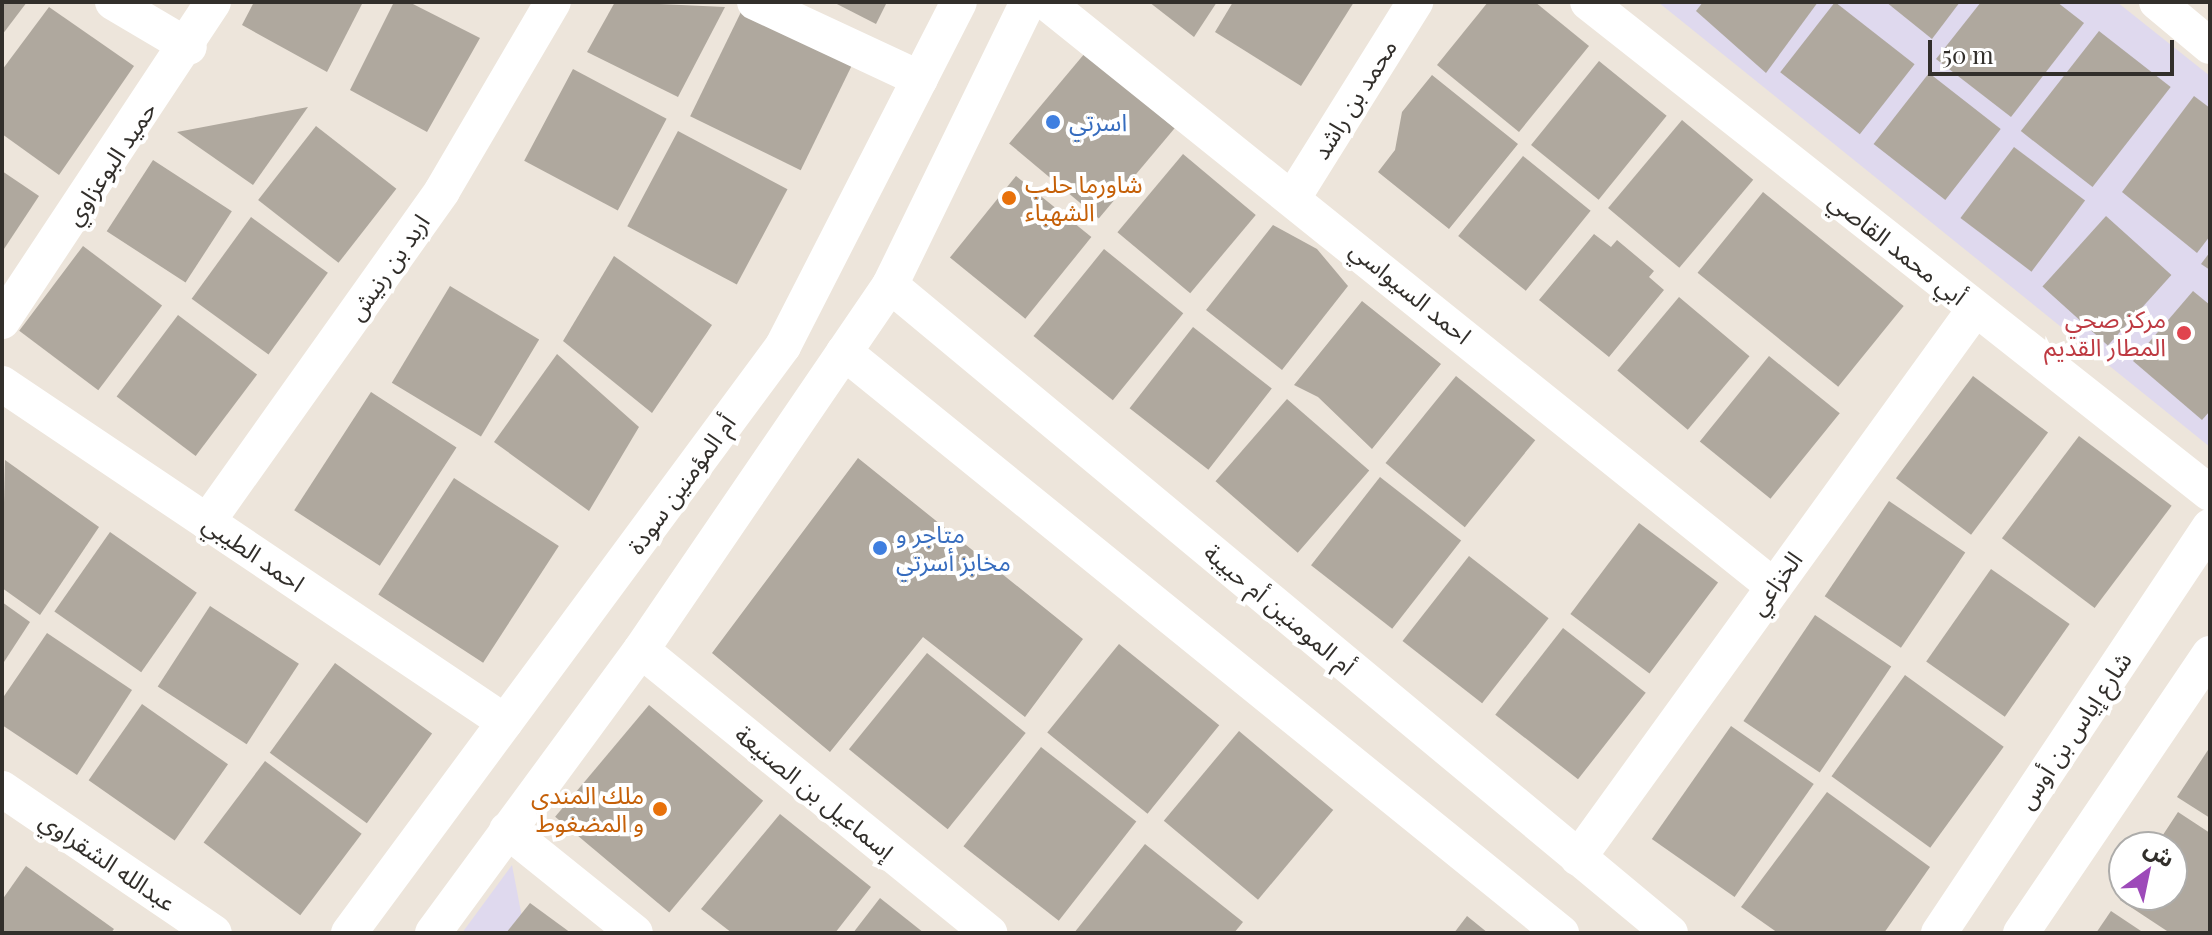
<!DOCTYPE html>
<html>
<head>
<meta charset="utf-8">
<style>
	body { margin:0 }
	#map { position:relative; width:2212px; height:935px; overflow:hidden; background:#ede5db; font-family:"Playfair Display","Noto Sans Arabic",serif }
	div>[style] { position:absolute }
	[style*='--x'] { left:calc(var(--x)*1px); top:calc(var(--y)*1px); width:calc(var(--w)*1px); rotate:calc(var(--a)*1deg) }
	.commercial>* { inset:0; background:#dfd9ee }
	.building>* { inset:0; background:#afa89e; transform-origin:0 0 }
	.street>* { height:36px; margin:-18px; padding:0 18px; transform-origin:18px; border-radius:18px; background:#fff }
	.dots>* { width:22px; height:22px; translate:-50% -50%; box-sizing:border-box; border:4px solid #fff; border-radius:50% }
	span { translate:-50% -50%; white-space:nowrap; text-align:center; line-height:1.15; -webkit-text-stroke:8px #fff; paint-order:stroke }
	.street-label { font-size:24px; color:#322f2b }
	.shop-label { font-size:24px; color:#366cbe }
	.left { translate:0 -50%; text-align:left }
	.food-label { font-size:24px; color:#c56008 }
	.right { translate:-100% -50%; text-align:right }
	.health-label { font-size:24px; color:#be3a42 }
	.frame { position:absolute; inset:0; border:4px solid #322f2b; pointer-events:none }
	.north { position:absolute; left:2108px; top:831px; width:80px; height:80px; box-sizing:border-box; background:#fff; border:2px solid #adacaa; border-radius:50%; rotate:33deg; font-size:22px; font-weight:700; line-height:32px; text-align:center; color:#322f2b }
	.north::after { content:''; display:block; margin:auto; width:28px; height:36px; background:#9d4ab9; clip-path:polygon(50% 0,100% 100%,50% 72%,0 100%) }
	.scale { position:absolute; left:1928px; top:40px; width:246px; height:36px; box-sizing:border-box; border:4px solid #322f2b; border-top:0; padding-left:10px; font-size:24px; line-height:28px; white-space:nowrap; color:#322f2b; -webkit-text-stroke:6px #fff; paint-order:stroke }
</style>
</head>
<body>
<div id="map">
	<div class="commercial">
		<div style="clip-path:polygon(1658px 2px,2117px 2px,2210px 76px,2210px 447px)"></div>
		<div style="clip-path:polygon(512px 865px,525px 933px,462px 933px)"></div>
	</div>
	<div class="building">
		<div style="clip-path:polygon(2px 2px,27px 2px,2px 35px)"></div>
		<div style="clip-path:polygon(254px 2px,363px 2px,327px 72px,242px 25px)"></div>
		<div style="clip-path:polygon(394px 2px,409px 2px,480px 38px,427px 132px,350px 90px)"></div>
		<div style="clip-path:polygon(615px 2px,725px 7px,678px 97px,587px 52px)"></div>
		<div style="clip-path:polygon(833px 2px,887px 2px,876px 24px)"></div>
		<div style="clip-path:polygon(1149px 2px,1217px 2px,1194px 37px)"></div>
		<div style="clip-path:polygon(1233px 2px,1354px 2px,1301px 86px,1215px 32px)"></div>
		<div style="clip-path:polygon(1488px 2px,1535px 2px,1589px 46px,1519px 132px,1437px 65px)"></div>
		<div style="clip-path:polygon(1703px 2px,1818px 2px,1766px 73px,1696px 11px)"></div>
		<div style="left:1835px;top:2px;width:101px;height:89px;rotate:38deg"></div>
		<div style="clip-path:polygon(1886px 2px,1960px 2px,1932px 39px)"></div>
		<div style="clip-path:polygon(1981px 2px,2057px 2px,2084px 23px,2011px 117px,1936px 59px)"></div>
		<div style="clip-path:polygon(49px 7px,134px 66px,59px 175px,2px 134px,2px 70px)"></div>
		<div style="left:741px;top:12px;width:123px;height:116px;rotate:26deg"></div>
		<div style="left:2099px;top:31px;width:91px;height:127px;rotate:38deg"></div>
		<div style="left:1085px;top:53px;width:117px;height:118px;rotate:40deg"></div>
		<div style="left:1599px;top:61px;width:87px;height:108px;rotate:39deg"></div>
		<div style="left:573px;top:69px;width:106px;height:104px;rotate:28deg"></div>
		<div style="left:1929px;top:73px;width:91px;height:90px;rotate:38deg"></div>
		<div style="clip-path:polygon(1432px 75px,1518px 144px,1449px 229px,1378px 172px,1395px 150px,1402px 112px)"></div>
		<div style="clip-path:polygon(2194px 96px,2210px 108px,2210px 236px,2197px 253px,2122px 192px)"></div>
		<div style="clip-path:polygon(308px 107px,253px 185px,177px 132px)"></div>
		<div style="left:1682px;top:120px;width:93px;height:115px;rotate:40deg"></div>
		<div style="left:316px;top:126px;width:102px;height:94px;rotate:38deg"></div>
		<div style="left:678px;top:131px;width:124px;height:108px;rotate:28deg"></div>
		<div style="left:2014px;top:147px;width:89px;height:89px;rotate:37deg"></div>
		<div style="left:1183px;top:154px;width:95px;height:102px;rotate:40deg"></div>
		<div style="left:1523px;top:156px;width:87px;height:103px;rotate:39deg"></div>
		<div style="left:153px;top:160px;width:94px;height:85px;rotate:33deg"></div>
		<div style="clip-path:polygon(2px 171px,39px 196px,2px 252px)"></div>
		<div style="left:1016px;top:176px;width:97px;height:105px;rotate:39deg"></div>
		<div style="left:1763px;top:192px;width:181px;height:104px;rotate:39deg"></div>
		<div style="left:2106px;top:216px;width:88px;height:95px;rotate:42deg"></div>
		<div style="left:251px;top:217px;width:95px;height:101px;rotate:36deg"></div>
		<div style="clip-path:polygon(1273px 225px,1317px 249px,1348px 286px,1282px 370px,1206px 310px)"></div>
		<div style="clip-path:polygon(1594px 234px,1611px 247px,1617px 240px,1654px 271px,1649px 277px,1664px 290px,1609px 357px,1539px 300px)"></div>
		<div style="left:83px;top:246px;width:99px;height:106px;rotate:37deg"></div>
		<div style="left:1104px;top:249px;width:102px;height:112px;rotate:39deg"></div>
		<div style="clip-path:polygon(2210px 252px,2210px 270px,2201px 264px)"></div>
		<div style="clip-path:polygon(614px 256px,712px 325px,652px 413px,563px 341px)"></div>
		<div style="left:450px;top:286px;width:104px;height:113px;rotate:31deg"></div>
		<div style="clip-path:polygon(2193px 291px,2210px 305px,2210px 411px,2202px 420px,2133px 361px)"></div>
		<div style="left:1679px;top:297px;width:92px;height:96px;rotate:40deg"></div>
		<div style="clip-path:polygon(1362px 301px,1441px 364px,1372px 449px,1318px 397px,1294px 385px)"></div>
		<div style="left:178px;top:315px;width:99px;height:102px;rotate:37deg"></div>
		<div style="left:1193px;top:327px;width:100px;height:103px;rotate:38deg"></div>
		<div style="clip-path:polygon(557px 354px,639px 427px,589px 511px,494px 442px)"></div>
		<div style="left:1769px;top:356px;width:91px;height:110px;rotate:39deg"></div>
		<div style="left:1456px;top:376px;width:102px;height:112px;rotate:39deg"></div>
		<div style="left:1973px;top:376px;width:94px;height:128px;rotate:37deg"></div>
		<div style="left:371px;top:392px;width:102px;height:141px;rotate:33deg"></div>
		<div style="left:1287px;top:399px;width:109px;height:109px;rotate:41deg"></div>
		<div style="left:2079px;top:436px;width:116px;height:128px;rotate:37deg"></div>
		<div style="clip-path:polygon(858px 458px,1083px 639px,1025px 717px,923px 637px,830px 752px,712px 653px)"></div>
		<div style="clip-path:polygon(5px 460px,99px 527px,40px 615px,2px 588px)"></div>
		<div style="left:1380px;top:477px;width:103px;height:112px;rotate:38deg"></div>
		<div style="left:454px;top:478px;width:125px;height:139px;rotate:33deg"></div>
		<div style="left:1889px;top:501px;width:92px;height:115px;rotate:34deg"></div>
		<div style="left:1639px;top:523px;width:99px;height:114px;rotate:37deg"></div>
		<div style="left:110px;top:532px;width:106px;height:97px;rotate:35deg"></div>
		<div style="left:1469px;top:556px;width:101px;height:108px;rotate:38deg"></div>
		<div style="left:1991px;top:569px;width:96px;height:113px;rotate:35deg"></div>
		<div style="clip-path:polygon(2px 602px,30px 622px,2px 665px)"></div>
		<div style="left:210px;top:606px;width:106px;height:96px;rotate:33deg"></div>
		<div style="left:1815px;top:615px;width:92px;height:128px;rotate:34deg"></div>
		<div style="left:1563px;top:628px;width:105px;height:110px;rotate:38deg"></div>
		<div style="clip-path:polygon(47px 633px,132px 690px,77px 775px,2px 725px,2px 699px)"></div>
		<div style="left:1119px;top:644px;width:129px;height:114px;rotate:39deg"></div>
		<div style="left:927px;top:653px;width:127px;height:124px;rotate:39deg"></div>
		<div style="left:335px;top:663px;width:120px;height:111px;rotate:36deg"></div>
		<div style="left:1905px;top:675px;width:122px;height:125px;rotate:36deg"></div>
		<div style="left:142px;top:704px;width:105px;height:93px;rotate:35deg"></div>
		<div style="left:649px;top:705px;width:149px;height:146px;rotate:40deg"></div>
		<div style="left:1731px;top:726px;width:101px;height:138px;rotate:35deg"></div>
		<div style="left:1239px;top:731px;width:123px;height:117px;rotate:40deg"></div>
		<div style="left:1041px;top:747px;width:121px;height:126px;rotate:38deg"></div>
		<div style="clip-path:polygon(2210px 747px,2210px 818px,2177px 797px)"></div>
		<div style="left:265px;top:761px;width:121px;height:102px;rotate:37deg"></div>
		<div style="clip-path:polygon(1827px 792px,1930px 867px,1884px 933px,1778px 933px,1741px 907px)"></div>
		<div style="clip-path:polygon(2178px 812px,2210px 833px,2210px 933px,2170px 933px,2120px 900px,2172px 895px,2172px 847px,2155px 847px)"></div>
		<div style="clip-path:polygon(780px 814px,871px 887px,835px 933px,732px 933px,701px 909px)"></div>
		<div style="clip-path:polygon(1145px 844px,1243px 922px,1234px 933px,1074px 933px)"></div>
		<div style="clip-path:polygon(26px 866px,114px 929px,111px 933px,2px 933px,2px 900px)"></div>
		<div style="clip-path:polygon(880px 898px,924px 933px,853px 933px)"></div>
		<div style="clip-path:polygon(530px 903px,571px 933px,506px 933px)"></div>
		<div style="clip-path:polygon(2111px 911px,2144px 933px,2096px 933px)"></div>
		<div style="clip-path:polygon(1467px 916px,1488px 933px,1454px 933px)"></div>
	</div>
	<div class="street">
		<div style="--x:113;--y:2;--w:88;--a:30.6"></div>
		<div style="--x:755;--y:2;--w:182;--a:25"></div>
		<div style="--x:1046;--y:2;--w:933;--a:38.77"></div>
		<div style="--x:1588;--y:2;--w:792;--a:38.29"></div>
		<div style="--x:2157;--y:2;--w:69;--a:39.7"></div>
		<div style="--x:1294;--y:196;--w:229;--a:-58"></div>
		<div style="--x:890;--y:285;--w:1014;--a:39.72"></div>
		<div style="--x:2;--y:321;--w:382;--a:-56.5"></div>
		<div style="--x:844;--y:352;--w:923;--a:39.02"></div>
		<div style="--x:2;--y:384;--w:606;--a:33.9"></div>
		<div style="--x:207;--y:522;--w:406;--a:-54.6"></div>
		<div style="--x:442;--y:191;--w:219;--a:-59.6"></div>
		<div style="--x:641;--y:650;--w:449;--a:39.1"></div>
		<div style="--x:2;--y:789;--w:256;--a:34.2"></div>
		<div style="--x:507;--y:830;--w:164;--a:38.8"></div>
		<div style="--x:1578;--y:858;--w:678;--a:-54.13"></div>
		<div style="--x:349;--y:933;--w:730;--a:-53.52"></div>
		<div style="--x:783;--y:346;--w:386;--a:-62.9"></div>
		<div style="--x:433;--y:933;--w:351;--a:-53.7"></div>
		<div style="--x:641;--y:650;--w:442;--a:-55.7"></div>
		<div style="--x:890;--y:285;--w:315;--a:-64"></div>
		<div style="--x:1939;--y:933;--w:488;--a:-56.3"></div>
		<div style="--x:2021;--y:933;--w:337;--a:-55.9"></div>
	</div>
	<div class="dots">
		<div style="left:1053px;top:122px;background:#3f7fe0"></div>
		<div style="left:1009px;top:198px;background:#e8710a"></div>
		<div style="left:2184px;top:333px;background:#e0444e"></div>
		<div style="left:880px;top:548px;background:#3f7fe0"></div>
		<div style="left:660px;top:809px;background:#e8710a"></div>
	</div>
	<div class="street-label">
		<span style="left:1354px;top:99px;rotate:-58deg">محمد بن راشد</span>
		<span style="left:110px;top:163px;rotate:-56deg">حميد البوعزاوي</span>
		<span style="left:1898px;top:248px;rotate:38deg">أبي محمد القاصي</span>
		<span style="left:388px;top:267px;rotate:-55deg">اربد بن رنيش</span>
		<span style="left:1411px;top:292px;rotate:39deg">احمد السيواسي</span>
		<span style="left:681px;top:484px;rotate:-54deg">أم المؤمنين سودة</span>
		<span style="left:254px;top:553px;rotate:34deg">احمد الطيبي</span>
		<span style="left:1775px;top:583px;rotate:-54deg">الخزاعي</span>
		<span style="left:1280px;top:609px;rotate:40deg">أم المومنين أم حبيبة</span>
		<span style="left:2074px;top:730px;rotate:-56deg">شارع إياس بن أوس</span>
		<span style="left:815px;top:792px;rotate:39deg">إسماعيل بن الصنيعة</span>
		<span style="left:108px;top:861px;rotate:34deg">عبدالله الشقراوي</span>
	</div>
	<div class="shop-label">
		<span class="left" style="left:1069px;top:122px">اسرتي</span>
		<span class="left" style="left:896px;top:548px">متاجر و<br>مخابز أسرتي</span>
	</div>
	<div class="food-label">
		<span class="left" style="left:1025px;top:198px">شاورما حلب<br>الشهباء</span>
		<span class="right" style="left:644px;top:809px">ملك المندي<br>و المضغوط</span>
	</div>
	<div class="health-label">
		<span class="right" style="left:2166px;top:333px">مركز صحي<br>المطار القديم</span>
	</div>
	<div class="frame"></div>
	<div class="north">ش</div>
	<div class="scale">50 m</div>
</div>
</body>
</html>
